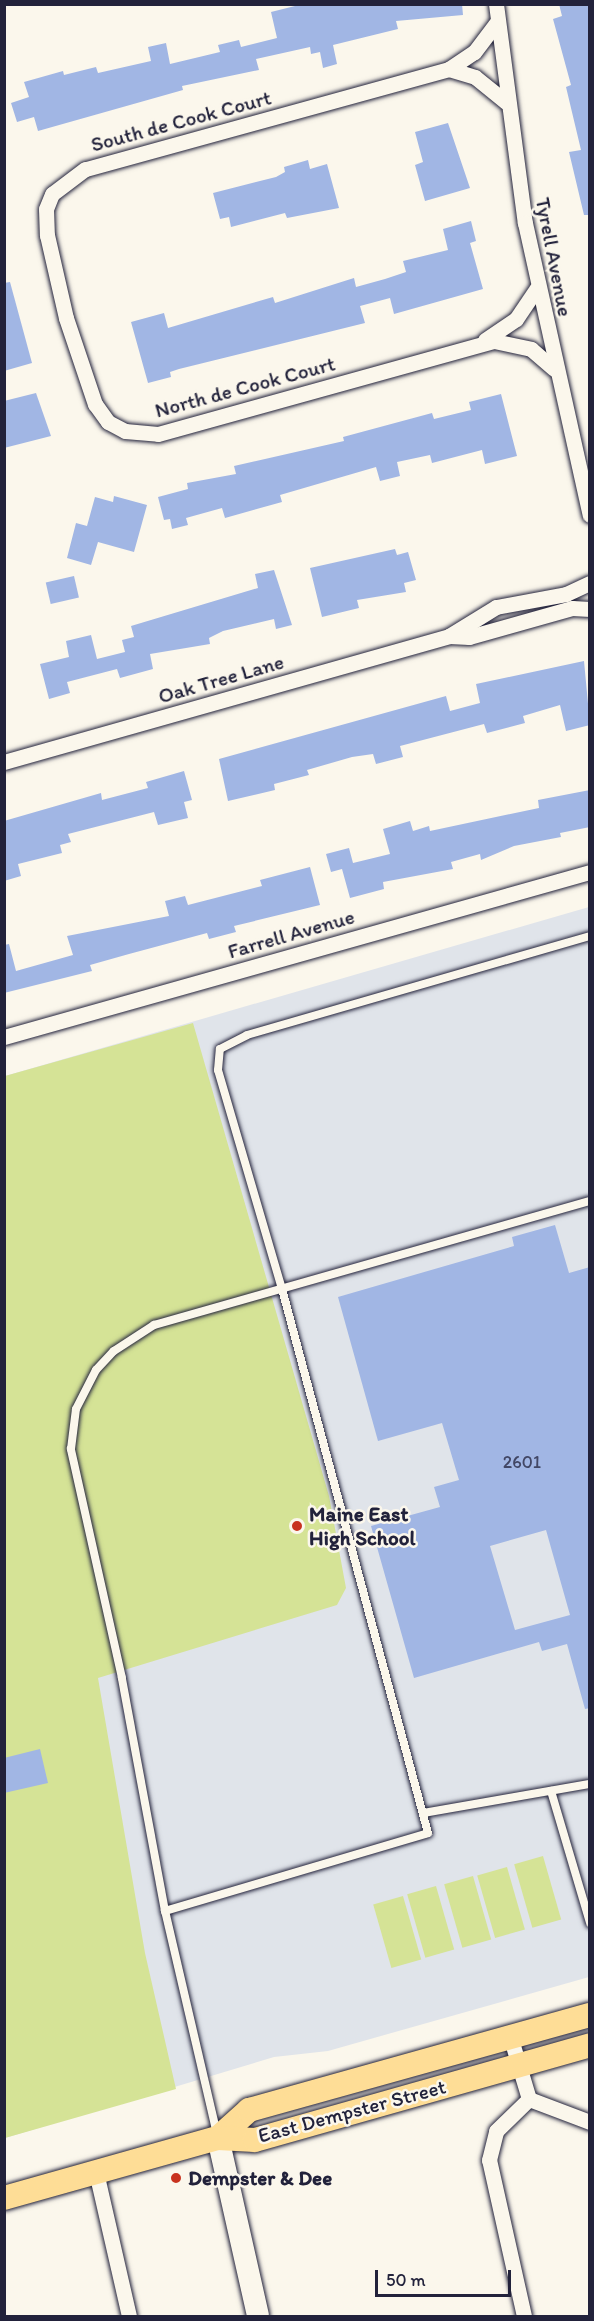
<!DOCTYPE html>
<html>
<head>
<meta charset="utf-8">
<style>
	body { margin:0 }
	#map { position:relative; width:594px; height:2321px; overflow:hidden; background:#fbf7ec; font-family:Itim,sans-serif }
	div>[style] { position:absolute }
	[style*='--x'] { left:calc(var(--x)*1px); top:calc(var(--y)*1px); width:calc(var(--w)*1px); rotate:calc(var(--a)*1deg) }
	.built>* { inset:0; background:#e0e4ea }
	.green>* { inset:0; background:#d5e396; transform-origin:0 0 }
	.building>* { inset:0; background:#a1b6e4; transform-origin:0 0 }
	.roads { filter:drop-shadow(0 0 2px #22223b) drop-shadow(0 0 2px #22223b) }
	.lane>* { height:8px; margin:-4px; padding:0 4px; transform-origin:4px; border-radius:4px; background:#fbf7ec }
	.street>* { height:15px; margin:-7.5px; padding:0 7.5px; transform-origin:7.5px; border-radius:7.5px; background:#fbf7ec }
	.secondary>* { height:22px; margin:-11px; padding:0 11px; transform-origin:11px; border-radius:11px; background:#fbf7ec }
	.primary>* { height:24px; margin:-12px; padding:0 12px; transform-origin:12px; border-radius:12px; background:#fedd96 }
	.dots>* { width:16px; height:16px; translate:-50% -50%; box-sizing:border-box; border:3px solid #fbf7ec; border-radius:50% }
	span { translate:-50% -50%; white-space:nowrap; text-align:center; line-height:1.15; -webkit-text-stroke:5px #fbf7ec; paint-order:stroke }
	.number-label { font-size:18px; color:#424765 }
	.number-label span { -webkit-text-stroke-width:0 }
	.street-label { font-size:21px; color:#22223b }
	.poi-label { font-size:21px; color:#22223b; font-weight:700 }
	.left { translate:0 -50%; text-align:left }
	.frame { position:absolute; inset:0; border:6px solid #22223b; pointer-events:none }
	.scale { position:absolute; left:375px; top:2270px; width:136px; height:27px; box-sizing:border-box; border:3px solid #22223b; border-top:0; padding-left:8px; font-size:18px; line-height:21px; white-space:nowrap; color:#22223b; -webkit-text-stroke:4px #fbf7ec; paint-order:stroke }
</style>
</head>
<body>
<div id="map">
	<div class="built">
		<div style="clip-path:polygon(589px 907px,589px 1977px,328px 2051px,274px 2057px,5px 2138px,5px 1076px)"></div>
	</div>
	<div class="green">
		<div style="clip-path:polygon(193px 1023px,329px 1496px,346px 1588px,337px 1605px,98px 1678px,145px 1953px,176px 2089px,5px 2138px,5px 1076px)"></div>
		<div style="left:543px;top:1856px;width:66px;height:30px;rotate:74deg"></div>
		<div style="left:507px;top:1867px;width:65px;height:31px;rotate:74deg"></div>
		<div style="left:473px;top:1876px;width:66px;height:30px;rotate:74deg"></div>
		<div style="left:436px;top:1886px;width:66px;height:30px;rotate:74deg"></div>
		<div style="left:403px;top:1896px;width:66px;height:31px;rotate:74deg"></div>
	</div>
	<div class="building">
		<div style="clip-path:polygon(303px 4px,462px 4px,463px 15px,396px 21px,398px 29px,333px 45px,337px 64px,323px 68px,320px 52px,311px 54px,310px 47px,256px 59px,259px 70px,182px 86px,183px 90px,38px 131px,34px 117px,17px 122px,11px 103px,29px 97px,24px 82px,63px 71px,64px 75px,96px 67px,98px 73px,151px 61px,148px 47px,166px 43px,170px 64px,220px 52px,218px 45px,239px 40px,241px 47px,277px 38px,271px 12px)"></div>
		<div style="clip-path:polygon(559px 4px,590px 4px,590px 215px,584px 215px,569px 152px,581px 150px,566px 87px,571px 85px,553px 19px,562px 16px)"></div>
		<div style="clip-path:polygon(448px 123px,470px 188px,425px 201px,415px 165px,423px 162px,415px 132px)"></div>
		<div style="clip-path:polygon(308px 160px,310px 169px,327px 164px,339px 208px,287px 218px,285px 213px,231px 227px,229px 217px,220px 219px,213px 193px,276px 177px,285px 172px,284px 167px)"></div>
		<div style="clip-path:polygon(471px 221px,476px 241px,470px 243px,483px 289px,394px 314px,390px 298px,360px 306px,365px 323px,179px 369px,170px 372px,171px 377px,148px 383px,131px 322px,164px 313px,168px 328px,273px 297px,275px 303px,354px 278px,356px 287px,385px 279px,406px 272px,403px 261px,448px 250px,443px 229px)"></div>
		<div style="clip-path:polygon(10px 282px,32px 363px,4px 371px,4px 283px)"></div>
		<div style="clip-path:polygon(36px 393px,51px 436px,4px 448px,4px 401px)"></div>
		<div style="clip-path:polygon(501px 394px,517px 456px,485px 464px,482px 450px,432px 463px,430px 455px,397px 462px,400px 476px,380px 481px,376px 467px,280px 495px,282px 502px,225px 518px,222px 508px,186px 518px,188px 525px,172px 529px,170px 519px,164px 520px,158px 497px,188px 489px,187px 483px,236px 474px,234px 466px,344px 441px,343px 437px,432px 413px,434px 419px,471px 410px,469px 402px)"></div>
		<div style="clip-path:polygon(114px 496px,147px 505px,134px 552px,98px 542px,91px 565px,67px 558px,76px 523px,87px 526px,95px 497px,113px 502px)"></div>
		<div style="clip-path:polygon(395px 549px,397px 555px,408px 552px,416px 580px,404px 583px,406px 592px,357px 600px,359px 608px,322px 617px,310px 568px)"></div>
		<div style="clip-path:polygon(274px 570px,292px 625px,276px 629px,274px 619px,223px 631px,209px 638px,210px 644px,150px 654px,153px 669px,120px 678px,117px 669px,67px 682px,70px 693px,49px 699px,40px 664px,69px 657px,66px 641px,91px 635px,97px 659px,125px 652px,122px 640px,134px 637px,131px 626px,258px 588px,255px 574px)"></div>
		<div style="left:74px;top:576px;width:22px;height:29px;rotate:77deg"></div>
		<div style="clip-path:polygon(584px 661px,590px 725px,566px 731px,560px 705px,523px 716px,525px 723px,487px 733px,484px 724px,400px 746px,403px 757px,376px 764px,373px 754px,352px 757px,307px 770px,309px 775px,274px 784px,275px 790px,228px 801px,219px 759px,446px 696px,450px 711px,480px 703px,476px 684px)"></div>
		<div style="clip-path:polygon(184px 771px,192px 800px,184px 802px,188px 818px,158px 825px,154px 812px,68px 834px,71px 842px,60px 845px,62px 853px,18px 864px,21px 876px,4px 881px,4px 821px,101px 793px,102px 800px,148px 788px,146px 782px)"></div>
		<div style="clip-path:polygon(590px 790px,590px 827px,560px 833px,561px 837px,514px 846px,481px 860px,480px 854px,451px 862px,453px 869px,383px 882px,384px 889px,350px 898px,342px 869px,331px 872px,326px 854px,349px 848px,353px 863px,390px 854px,383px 829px,410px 821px,413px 831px,429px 826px,430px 831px,539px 808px,538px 800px)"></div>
		<div style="clip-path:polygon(310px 867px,320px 905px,234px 926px,236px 932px,209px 939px,207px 933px,129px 954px,90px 965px,92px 971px,4px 993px,4px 945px,9px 944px,16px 971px,73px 955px,67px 936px,169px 916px,165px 901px,185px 896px,188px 905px,262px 886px,260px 880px)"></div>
		<div style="clip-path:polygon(evenodd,555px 1225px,569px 1273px,590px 1267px,590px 1708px,585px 1709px,567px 1644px,542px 1651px,539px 1642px,414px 1678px,371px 1526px,440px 1507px,434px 1487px,459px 1480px,442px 1423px,378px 1441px,338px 1297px,514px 1246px,512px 1237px,555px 1225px,546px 1530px,570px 1615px,515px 1630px,490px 1546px,546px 1530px)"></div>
		<div style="clip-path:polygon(40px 1749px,48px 1783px,4px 1793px,4px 1758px)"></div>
	</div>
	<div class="roads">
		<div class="lane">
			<div style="--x:551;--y:1791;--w:138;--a:73.5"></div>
			<div style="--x:423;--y:1813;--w:169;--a:-9.9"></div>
			<div style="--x:165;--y:1911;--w:274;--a:-16.5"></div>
			<div style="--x:428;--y:1833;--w:563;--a:-105.02"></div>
			<div style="--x:282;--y:1289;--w:228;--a:-106.3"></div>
			<div style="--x:218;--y:1070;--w:21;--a:-85"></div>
			<div style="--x:220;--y:1049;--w:30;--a:-27"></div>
			<div style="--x:247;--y:1035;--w:357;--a:-16.1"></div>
			<div style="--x:217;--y:2134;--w:229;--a:-103.1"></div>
			<div style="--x:165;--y:1911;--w:237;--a:-100.5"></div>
			<div style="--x:122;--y:1678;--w:235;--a:-102.6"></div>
			<div style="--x:71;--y:1449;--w:40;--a:-82.9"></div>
			<div style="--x:76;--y:1409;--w:44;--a:-62.9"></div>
			<div style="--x:96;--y:1370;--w:26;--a:-47"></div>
			<div style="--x:114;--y:1351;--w:48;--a:-33"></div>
			<div style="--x:154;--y:1325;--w:453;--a:-15.9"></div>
		</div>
		<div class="street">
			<div style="--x:496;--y:4;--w:221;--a:82.5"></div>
			<div style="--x:525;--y:223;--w:299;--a:77.5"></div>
			<div style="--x:497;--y:22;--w:38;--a:127"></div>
			<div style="--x:474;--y:52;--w:30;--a:146"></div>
			<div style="--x:449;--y:69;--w:377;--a:164.6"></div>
			<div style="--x:85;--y:169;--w:41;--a:142.9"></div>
			<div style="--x:52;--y:194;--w:16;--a:112"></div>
			<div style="--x:46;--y:209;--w:26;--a:88"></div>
			<div style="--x:47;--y:235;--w:85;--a:77.1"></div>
			<div style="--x:66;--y:318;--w:91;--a:71.4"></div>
			<div style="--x:95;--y:404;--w:22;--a:54"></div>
			<div style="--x:108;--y:422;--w:19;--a:28"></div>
			<div style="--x:125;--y:431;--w:33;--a:5"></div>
			<div style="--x:158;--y:434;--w:349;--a:-15.5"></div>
			<div style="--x:494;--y:341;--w:38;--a:12"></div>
			<div style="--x:531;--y:349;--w:30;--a:41"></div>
			<div style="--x:449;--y:69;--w:27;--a:17"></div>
			<div style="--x:475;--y:77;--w:40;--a:39"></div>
			<div style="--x:485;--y:340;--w:37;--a:-34"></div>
			<div style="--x:516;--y:319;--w:37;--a:-56"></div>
			<div style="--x:449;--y:636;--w:20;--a:3"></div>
			<div style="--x:469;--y:637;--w:107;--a:-15.7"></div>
			<div style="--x:572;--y:608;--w:18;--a:3"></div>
			<div style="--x:4;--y:762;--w:462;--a:-15.8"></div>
			<div style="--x:449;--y:636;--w:55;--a:-31.7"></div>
			<div style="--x:496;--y:607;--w:71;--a:-10.5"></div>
			<div style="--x:566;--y:594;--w:26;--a:-25"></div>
			<div style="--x:4;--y:1037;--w:609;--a:-15.73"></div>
			<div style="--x:511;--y:2039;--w:63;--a:73.3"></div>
			<div style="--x:529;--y:2099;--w:65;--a:20.7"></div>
			<div style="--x:96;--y:2172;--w:148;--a:77.1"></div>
			<div style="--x:524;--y:2316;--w:160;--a:-102.6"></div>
			<div style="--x:489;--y:2160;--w:30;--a:-76"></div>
			<div style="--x:496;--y:2131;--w:46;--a:-44.1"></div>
		</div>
		<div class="secondary">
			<div style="--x:218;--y:2138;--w:182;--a:77.3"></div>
		</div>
		<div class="primary">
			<div style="--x:218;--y:2138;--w:42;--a:-42.1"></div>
			<div style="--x:249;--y:2110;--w:354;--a:-15.6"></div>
			<div style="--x:4;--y:2198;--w:222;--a:-15.7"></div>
			<div style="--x:218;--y:2138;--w:37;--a:3"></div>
			<div style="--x:255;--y:2140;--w:348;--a:-15.8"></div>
		</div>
	</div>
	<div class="dots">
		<div style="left:297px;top:1526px;background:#c8321e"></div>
		<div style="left:176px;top:2178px;background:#c8321e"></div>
	</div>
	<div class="number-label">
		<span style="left:522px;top:1462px">2601</span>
	</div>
	<div class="street-label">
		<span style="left:181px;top:121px;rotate:-15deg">South de Cook Court</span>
		<span style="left:554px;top:257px;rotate:79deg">Tyrell Avenue</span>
		<span style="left:245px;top:387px;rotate:-15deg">North de Cook Court</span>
		<span style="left:221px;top:679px;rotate:-16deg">Oak Tree Lane</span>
		<span style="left:291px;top:934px;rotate:-16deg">Farrell Avenue</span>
		<span style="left:352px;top:2111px;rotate:-15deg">East Dempster Street</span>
	</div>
	<div class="poi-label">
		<span class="left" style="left:309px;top:1526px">Maine East<br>High School</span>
		<span class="left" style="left:188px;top:2178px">Dempster &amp; Dee</span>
	</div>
	<div class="frame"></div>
	<div class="scale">50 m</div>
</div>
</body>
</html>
